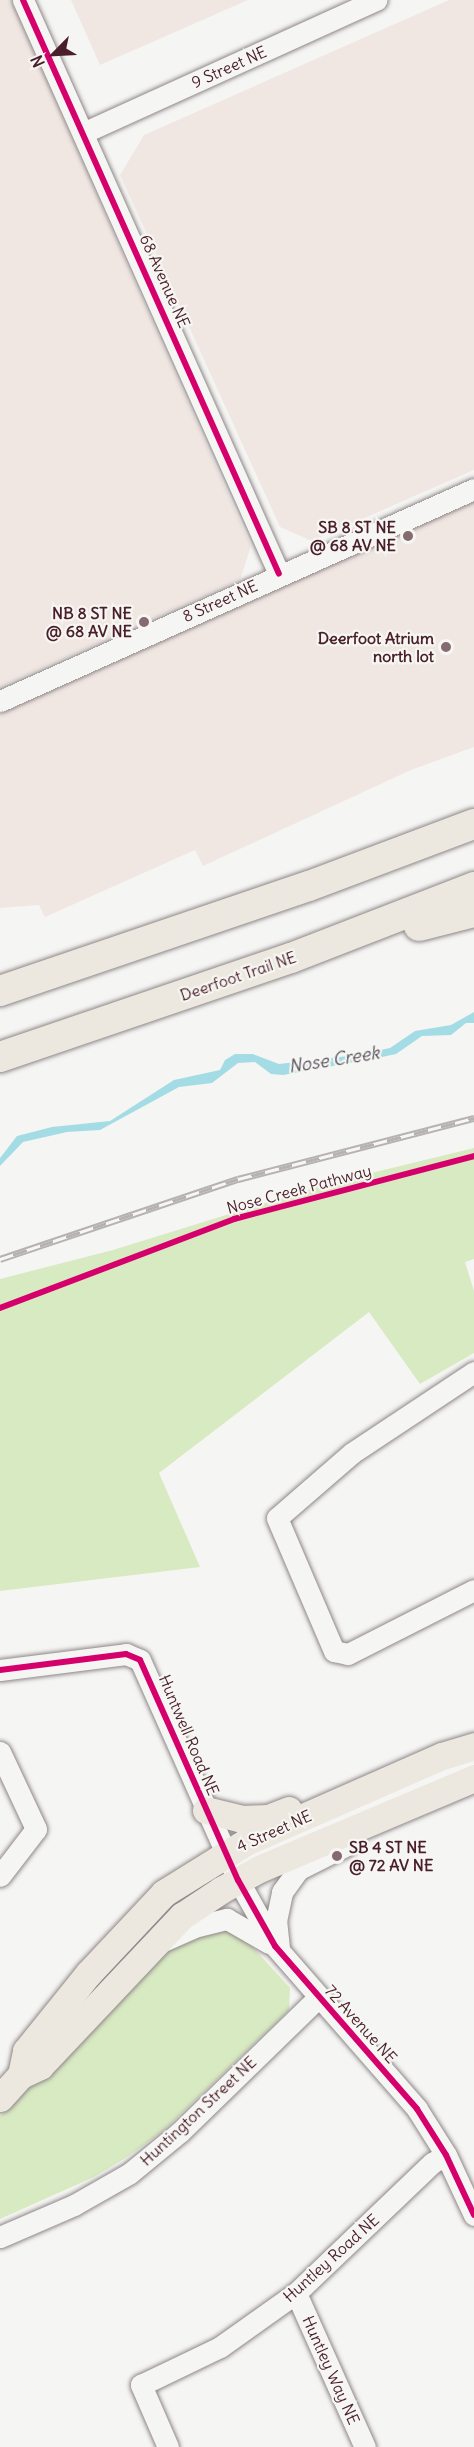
<!DOCTYPE html>
<html>
<head>
<meta charset="utf-8">
<style>
	body { margin:0 }
	#map { position:relative; width:474px; height:2447px; overflow:hidden; background:#f5f5f3; font-family:Delius,sans-serif }
	div>[style] { position:absolute }
	[style*='--x'] { left:calc(var(--x)*1px); top:calc(var(--y)*1px); width:calc(var(--w)*1px); rotate:calc(var(--a)*1deg) }
	.built>* { inset:0; background:#f1e7e2 }
	.green>* { inset:0; background:#d8eac2 }
	.water>* { inset:0; background:#a4dce5 }
	.roads { filter:drop-shadow(0 0 2px #8f8788) drop-shadow(0 0 2px #8f8788) }
	.minor>* { height:21px; margin:-10.5px; padding:0 10.5px; transform-origin:10.5px; border-radius:10.5px; background:#f5f5f3 }
	.major>* { height:27px; margin:-13.5px; padding:0 13.5px; transform-origin:13.5px; border-radius:13.5px; background:#ece8df }
	.highway>* { height:30px; margin:-15px; padding:0 15px; transform-origin:15px; border-radius:15px; background:#ece8df }
	.rail>* { height:7px; margin-top:-3.5px; transform-origin:0; background:repeating-linear-gradient(90deg,#f6f6f2 0 14px,#b6b2b2 0 28px); box-sizing:border-box; border-block:2px solid #b6b2b2 }
	.cycleway>* { height:6px; margin:-3px; padding:0 3px; transform-origin:3px; border-radius:3px; background:#d6006c }
	.dots>* { width:16px; height:16px; translate:-50% -50%; box-sizing:border-box; border:3px solid #f6f6f2; border-radius:50% }
	span { translate:-50% -50%; white-space:nowrap; text-align:center; line-height:1.15; -webkit-text-stroke:4.5px #f6f6f2; paint-order:stroke }
	.street-label { font-size:16px; color:#4a1f2b }
	.poi-label { font-size:16px; color:#4a1f2b; font-weight:700 }
	.right { translate:-100% -50%; text-align:right }
	.left { translate:0 -50%; text-align:left }
	.water-label { font-size:18px; color:#5b5461; font-style:italic }
	.north { position:absolute; left:24px; top:24px; width:60px; height:60px; -webkit-text-stroke:4px #f6f6f2; paint-order:stroke; rotate:246deg; font-size:16px; font-weight:700; line-height:24px; text-align:center; color:#4a1f2b }
	.north::after { content:''; display:block; margin:auto; width:21px; height:27px; background:#4a1f2b; clip-path:polygon(50% 0,100% 100%,50% 72%,0 100%) }
</style>
</head>
<body>
<div id="map">
	<div class="built">
		<div style="clip-path:polygon(0 0,11px 0,251px 546px,240px 580px,0 687px)"></div>
		<div style="clip-path:polygon(71px 0,248px 0,100px 65px)"></div>
		<div style="clip-path:polygon(449px 0,474px 0,474px 470px,312px 541px,280px 527px,120px 175px,144px 135px)"></div>
		<div style="clip-path:polygon(474px 497px,474px 747px,411px 770px,203px 866px,195px 850px,45px 917px,39px 905px,0 908px,0 714px)"></div>
	</div>
	<div class="green">
		<div style="clip-path:polygon(474px 1148px,474px 1259px,465px 1262px,474px 1291px,474px 1353px,420px 1384px,369px 1312px,159px 1473px,200px 1567px,0 1591px,0 1279px,113px 1250px,330px 1183px)"></div>
		<div style="clip-path:polygon(217px 1927px,238px 1931px,290px 1988px,289px 2010px,163px 2131px,127px 2157px,94px 2177px,0 2219px,0 2116px,144px 1973px,172px 1949px)"></div>
	</div>
	<div class="water">
		<div style="clip-path:polygon(474px 1012px,474px 1023px,466px 1023px,451px 1035px,422px 1036px,396px 1054px,382px 1057px,283px 1075px,271px 1074px,255px 1062px,238px 1063px,212px 1083px,179px 1087px,100px 1130px,67px 1132px,23px 1142px,0 1166px,0 1158px,17px 1136px,52px 1127px,110px 1121px,174px 1080px,220px 1070px,225px 1060px,235px 1054px,253px 1054px,279px 1064px,357px 1055px,390px 1048px,415px 1031px,451px 1025px)"></div>
	</div>
	<div class="roads">
		<div class="minor">
			<div style="--x:23;--y:0;--w:628;--a:65.96"></div>
			<div style="--x:85;--y:132;--w:320;--a:-24.4"></div>
			<div style="--x:0;--y:701;--w:519;--a:-24.1"></div>
			<div style="--x:474;--y:1372;--w:146;--a:146.4"></div>
			<div style="--x:352;--y:1453;--w:99;--a:139.1"></div>
			<div style="--x:277;--y:1518;--w:145;--a:66.8"></div>
			<div style="--x:334;--y:1651;--w:14;--a:12"></div>
			<div style="--x:348;--y:1654;--w:141;--a:-26.9"></div>
			<div style="--x:0;--y:1670;--w:127;--a:-7.2"></div>
			<div style="--x:126;--y:1654;--w:15;--a:23"></div>
			<div style="--x:140;--y:1660;--w:241;--a:66"></div>
			<div style="--x:238;--y:1880;--w:76;--a:60.7"></div>
			<div style="--x:275;--y:1946;--w:216;--a:48.9"></div>
			<div style="--x:417;--y:2109;--w:54;--a:57.8"></div>
			<div style="--x:446;--y:2155;--w:66;--a:65"></div>
			<div style="--x:0;--y:1752;--w:85;--a:64.9"></div>
			<div style="--x:36;--y:1829;--w:59;--a:127.5"></div>
			<div style="--x:242;--y:1875;--w:33;--a:-49"></div>
			<div style="--x:264;--y:1850;--w:200;--a:-23.6"></div>
			<div style="--x:447;--y:1770;--w:32;--a:-34"></div>
			<div style="--x:161;--y:1942;--w:36;--a:-24"></div>
			<div style="--x:194;--y:1927;--w:34;--a:-14"></div>
			<div style="--x:227;--y:1919;--w:48;--a:29.7"></div>
			<div style="--x:279;--y:1948;--w:27;--a:-96"></div>
			<div style="--x:276;--y:1921;--w:30;--a:-78"></div>
			<div style="--x:282;--y:1892;--w:29;--a:-54"></div>
			<div style="--x:299;--y:1869;--w:54;--a:-26.6"></div>
			<div style="--x:0;--y:2237;--w:81;--a:-23.4"></div>
			<div style="--x:74;--y:2205;--w:64;--a:-29.7"></div>
			<div style="--x:130;--y:2173;--w:65;--a:-39.4"></div>
			<div style="--x:180;--y:2132;--w:192;--a:-44.2"></div>
			<div style="--x:296;--y:2293;--w:169;--a:65.9"></div>
			<div style="--x:168;--y:2447;--w:68;--a:-113.5"></div>
			<div style="--x:141;--y:2385;--w:88;--a:-25.7"></div>
			<div style="--x:220;--y:2347;--w:93;--a:-35.4"></div>
			<div style="--x:296;--y:2293;--w:188;--a:-43.7"></div>
			<div style="--x:432;--y:2163;--w:16;--a:-30"></div>
		</div>
		<div class="major">
			<div style="--x:206;--y:1810;--w:36;--a:14"></div>
			<div style="--x:241;--y:1819;--w:27;--a:-2"></div>
			<div style="--x:268;--y:1818;--w:22;--a:-21"></div>
			<div style="--x:21;--y:2075;--w:25;--a:-78"></div>
			<div style="--x:26;--y:2051;--w:99;--a:-51.2"></div>
			<div style="--x:88;--y:1974;--w:111;--a:-46.8"></div>
			<div style="--x:164;--y:1893;--w:97;--a:-31.9"></div>
			<div style="--x:246;--y:1842;--w:214;--a:-23.7"></div>
			<div style="--x:442;--y:1756;--w:34;--a:-17"></div>
			<div style="--x:0;--y:2098;--w:31;--a:-48"></div>
			<div style="--x:21;--y:2075;--w:21;--a:-25"></div>
			<div style="--x:40;--y:2066;--w:207;--a:-46.6"></div>
			<div style="--x:182;--y:1916;--w:47;--a:-33.7"></div>
			<div style="--x:221;--y:1890;--w:43;--a:-28.9"></div>
			<div style="--x:259;--y:1869;--w:233;--a:-22.9"></div>
		</div>
		<div class="highway">
			<div style="--x:419;--y:926;--w:57;--a:-14.3"></div>
			<div style="--x:0;--y:991;--w:326;--a:-18.8"></div>
			<div style="--x:309;--y:886;--w:176;--a:-20.6"></div>
			<div style="--x:0;--y:1057;--w:307;--a:-18.8"></div>
			<div style="--x:291;--y:958;--w:196;--a:-21.2"></div>
		</div>
	</div>
	<div class="rail">
		<div style="--x:0;--y:1259;--w:251;--a:-18.6"></div>
		<div style="--x:238;--y:1179;--w:244;--a:-14.5"></div>
	</div>
	<div class="cycleway">
		<div style="--x:23;--y:0;--w:628;--a:65.96"></div>
		<div style="--x:0;--y:1308;--w:250;--a:-20.8"></div>
		<div style="--x:234;--y:1219;--w:248;--a:-14.7"></div>
		<div style="--x:0;--y:1670;--w:127;--a:-7.2"></div>
		<div style="--x:126;--y:1654;--w:15;--a:23"></div>
		<div style="--x:140;--y:1660;--w:241;--a:66"></div>
		<div style="--x:238;--y:1880;--w:76;--a:60.7"></div>
		<div style="--x:275;--y:1946;--w:216;--a:48.9"></div>
		<div style="--x:417;--y:2109;--w:54;--a:57.8"></div>
		<div style="--x:446;--y:2155;--w:66;--a:65"></div>
	</div>
	<div class="dots">
		<div style="left:408px;top:536px;background:#866a71"></div>
		<div style="left:144px;top:622px;background:#866a71"></div>
		<div style="left:446px;top:647px;background:#866a71"></div>
		<div style="left:337px;top:1856px;background:#866a71"></div>
	</div>
	<div class="street-label">
		<span style="left:229px;top:67px;rotate:-24deg">9 Street NE</span>
		<span style="left:165px;top:281px;rotate:66deg">68 Avenue NE</span>
		<span style="left:220px;top:601px;rotate:-24deg">8 Street NE</span>
		<span style="left:238px;top:976px;rotate:-19deg">Deerfoot Trail NE</span>
		<span style="left:299px;top:1189px;rotate:-15deg">Nose Creek Pathway</span>
		<span style="left:189px;top:1735px;rotate:67deg">Huntwell Road NE</span>
		<span style="left:274px;top:1831px;rotate:-24deg">4 Street NE</span>
		<span style="left:361px;top:2024px;rotate:48deg">72 Avenue NE</span>
		<span style="left:198px;top:2111px;rotate:-43deg">Huntington Street NE</span>
		<span style="left:331px;top:2258px;rotate:-42deg">Huntley Road NE</span>
		<span style="left:331px;top:2370px;rotate:66deg">Huntley Way NE</span>
	</div>
	<div class="poi-label">
		<span class="right" style="left:396px;top:536px">SB 8 ST NE<br>@ 68 AV NE</span>
		<span class="right" style="left:132px;top:622px">NB 8 ST NE<br>@ 68 AV NE</span>
		<span class="right" style="left:434px;top:647px">Deerfoot Atrium<br>north lot</span>
		<span class="left" style="left:349px;top:1856px">SB 4 ST NE<br>@ 72 AV NE</span>
	</div>
	<div class="water-label">
		<span style="left:334px;top:1060px;rotate:-9deg">Nose Creek</span>
	</div>
	<div class="north">N</div>
</div>
</body>
</html>
